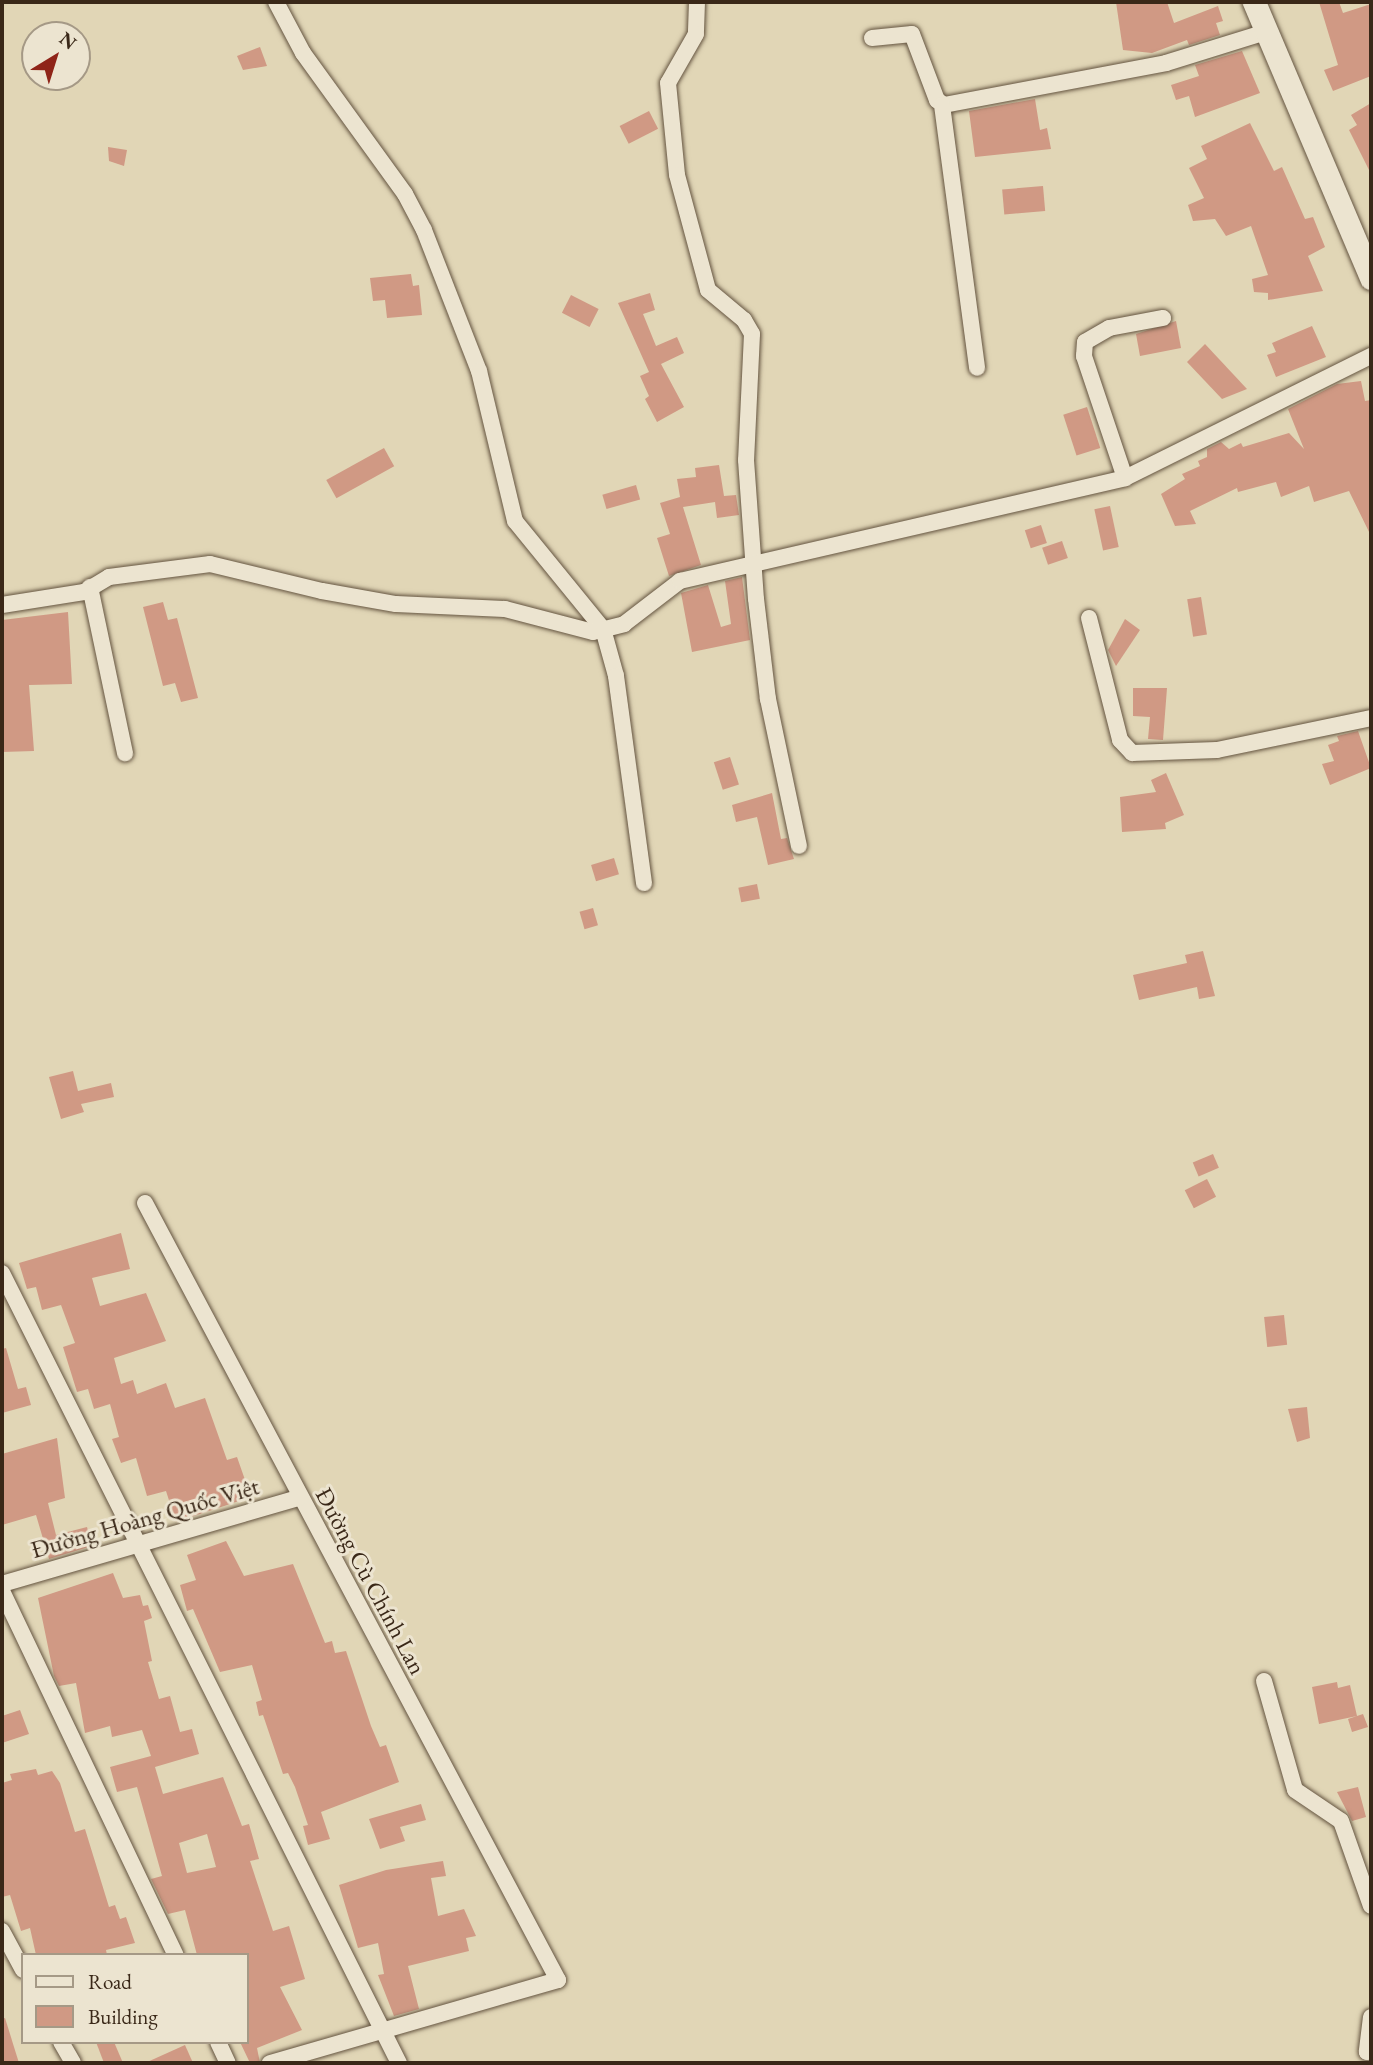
<!DOCTYPE html>
<html>
<head>
<meta charset="utf-8">
<style>
	body { margin:0 }
	#map { position:relative; width:1373px; height:2065px; overflow:hidden; background:#e1d6b6; font-family:"EB Garamond",serif }
	div>[style] { position:absolute }
	[style*='--x'] { left:calc(var(--x)*1px); top:calc(var(--y)*1px); width:calc(var(--w)*1px); rotate:calc(var(--a)*1deg) }
	.building>* { inset:0; background:#d09984; transform-origin:0 0 }
	.roads { filter:drop-shadow(0 0 2px #645440) drop-shadow(0 0 2px #645440) }
	.street>* { height:16px; margin:-8px; padding:0 8px; transform-origin:8px; border-radius:8px; background:#ece4d0 }
	.secondary>* { height:23px; margin:-11.5px; padding:0 11.5px; transform-origin:11.5px; border-radius:11.5px; background:#ece4d0 }
	span { translate:-50% -50%; white-space:nowrap; text-align:center; line-height:1.15; -webkit-text-stroke:6px #ece4d0; paint-order:stroke }
	.street-label { font-size:24px; color:#3a2818 }
	.frame { position:absolute; inset:0; border:4px solid #3a2818; pointer-events:none }
	.legend { position:absolute; left:21px; top:1953px; width:228px; height:91px; box-sizing:border-box; background:#ece4d0; border:2px solid #a59986; margin:0; padding:9px 12px; list-style:none; font-size:21px; color:#3a2818 }
	.legend li { display:flex; align-items:center; gap:14px; height:35px }
	.legend b { width:35px; border:2px solid #a59986 }
	.north { position:absolute; left:21px; top:21px; width:70px; height:70px; box-sizing:border-box; background:#ece4d0; border:2px solid #a59986; border-radius:50%; rotate:38deg; font-size:19px; font-weight:700; line-height:28px; text-align:center; color:#3a2818 }
	.north::after { content:''; display:block; margin:auto; width:24px; height:32px; background:#8f2418; clip-path:polygon(50% 0,100% 100%,50% 72%,0 100%) }
</style>
</head>
<body>
<div id="map">
	<div class="building">
		<div style="clip-path:polygon(1116px 2px,1167px 2px,1174px 23px,1218px 6px,1223px 21px,1216px 23px,1220px 35px,1189px 45px,1187px 40px,1152px 53px,1123px 50px)"></div>
		<div style="clip-path:polygon(1319px 2px,1339px 2px,1343px 13px,1371px 4px,1371px 76px,1333px 91px,1324px 70px,1338px 65px)"></div>
		<div style="clip-path:polygon(260px 47px,267px 66px,243px 70px,237px 56px)"></div>
		<div style="clip-path:polygon(1242px 51px,1260px 93px,1195px 117px,1189px 96px,1176px 100px,1171px 85px,1199px 76px,1195px 65px)"></div>
		<div style="clip-path:polygon(1035px 99px,1040px 130px,1047px 128px,1051px 149px,975px 157px,969px 111px)"></div>
		<div style="clip-path:polygon(1371px 103px,1371px 174px,1349px 130px,1357px 125px,1351px 115px)"></div>
		<div style="left:649px;top:111px;width:20px;height:33px;rotate:63deg"></div>
		<div style="clip-path:polygon(1250px 123px,1274px 171px,1282px 167px,1305px 219px,1313px 217px,1325px 247px,1308px 256px,1323px 291px,1268px 300px,1268px 293px,1254px 292px,1252px 279px,1268px 275px,1251px 226px,1226px 236px,1215px 219px,1193px 221px,1188px 205px,1204px 198px,1189px 168px,1207px 159px,1201px 146px)"></div>
		<div style="clip-path:polygon(108px 147px,127px 150px,124px 166px,109px 161px)"></div>
		<div style="left:1043px;top:186px;width:25px;height:41px;rotate:85deg"></div>
		<div style="clip-path:polygon(411px 274px,413px 286px,419px 285px,422px 315px,387px 318px,385px 300px,373px 301px,370px 278px)"></div>
		<div style="clip-path:polygon(650px 293px,655px 310px,643px 314px,656px 346px,677px 337px,684px 353px,661px 364px,684px 407px,657px 422px,645px 399px,649px 396px,640px 376px,649px 372px,618px 303px)"></div>
		<div style="left:571px;top:295px;width:31px;height:20px;rotate:27deg"></div>
		<div style="clip-path:polygon(1176px 321px,1181px 348px,1140px 356px,1136px 334px)"></div>
		<div style="clip-path:polygon(1312px 326px,1326px 357px,1276px 377px,1267px 355px,1276px 352px,1272px 343px)"></div>
		<div style="clip-path:polygon(1205px 344px,1247px 389px,1222px 399px,1187px 362px)"></div>
		<div style="clip-path:polygon(1361px 381px,1365px 401px,1371px 400px,1371px 536px,1349px 491px,1314px 502px,1309px 486px,1281px 497px,1276px 482px,1238px 492px,1237px 488px,1190px 511px,1196px 524px,1175px 526px,1161px 494px,1185px 479px,1182px 474px,1200px 466px,1198px 461px,1207px 457px,1207px 449px,1221px 442px,1229px 449px,1241px 443px,1243px 447px,1289px 433px,1304px 449px,1288px 409px,1337px 384px)"></div>
		<div style="left:1087px;top:407px;width:43px;height:25px;rotate:72deg"></div>
		<div style="left:384px;top:448px;width:21px;height:66px;rotate:61deg"></div>
		<div style="clip-path:polygon(719px 465px,724px 496px,736px 495px,739px 515px,717px 518px,715px 502px,683px 507px,701px 565px,669px 576px,657px 538px,670px 534px,660px 503px,680px 497px,677px 479px,696px 477px,695px 468px)"></div>
		<div style="left:636px;top:485px;width:15px;height:35px;rotate:74deg"></div>
		<div style="left:1110px;top:506px;width:42px;height:16px;rotate:78deg"></div>
		<div style="left:1041px;top:525px;width:19px;height:17px;rotate:72deg"></div>
		<div style="left:1062px;top:541px;width:18px;height:21px;rotate:71deg"></div>
		<div style="clip-path:polygon(742px 577px,750px 640px,692px 652px,681px 593px,708px 585px,721px 627px,731px 624px,725px 581px)"></div>
		<div style="left:1201px;top:597px;width:38px;height:14px;rotate:81deg"></div>
		<div style="clip-path:polygon(163px 602px,168px 620px,177px 618px,198px 698px,181px 702px,175px 683px,163px 686px,143px 607px)"></div>
		<div style="clip-path:polygon(68px 612px,72px 684px,29px 685px,34px 751px,2px 752px,2px 620px)"></div>
		<div style="clip-path:polygon(1125px 619px,1140px 630px,1116px 666px,1108px 650px)"></div>
		<div style="clip-path:polygon(1133px 688px,1167px 688px,1163px 740px,1148px 739px,1150px 717px,1133px 716px)"></div>
		<div style="clip-path:polygon(1358px 731px,1371px 768px,1330px 785px,1322px 764px,1334px 761px,1328px 745px,1339px 741px,1337px 736px)"></div>
		<div style="left:730px;top:757px;width:29px;height:17px;rotate:72deg"></div>
		<div style="clip-path:polygon(1166px 773px,1184px 815px,1165px 823px,1166px 829px,1122px 832px,1120px 797px,1156px 792px,1151px 780px)"></div>
		<div style="clip-path:polygon(772px 793px,781px 839px,787px 838px,794px 859px,768px 865px,757px 817px,736px 822px,732px 805px)"></div>
		<div style="left:614px;top:858px;width:17px;height:24px;rotate:73deg"></div>
		<div style="left:757px;top:884px;width:15px;height:19px;rotate:79deg"></div>
		<div style="left:593px;top:908px;width:18px;height:14px;rotate:74deg"></div>
		<div style="clip-path:polygon(1203px 951px,1215px 996px,1199px 999px,1197px 987px,1139px 1000px,1133px 975px,1187px 963px,1185px 955px)"></div>
		<div style="clip-path:polygon(73px 1071px,78px 1091px,111px 1083px,114px 1097px,81px 1104px,84px 1112px,61px 1119px,49px 1077px)"></div>
		<div style="left:1213px;top:1154px;width:15px;height:22px;rotate:67deg"></div>
		<div style="left:1207px;top:1179px;width:20px;height:25px;rotate:63deg"></div>
		<div style="clip-path:polygon(121px 1233px,130px 1269px,92px 1278px,100px 1306px,146px 1293px,166px 1341px,114px 1358px,121px 1384px,133px 1380px,137px 1394px,166px 1383px,175px 1408px,205px 1398px,227px 1460px,237px 1457px,251px 1497px,176px 1522px,166px 1491px,147px 1496px,136px 1458px,121px 1463px,112px 1439px,119px 1437px,110px 1404px,94px 1409px,88px 1389px,77px 1392px,63px 1347px,75px 1343px,61px 1305px,42px 1310px,36px 1287px,27px 1289px,19px 1263px)"></div>
		<div style="left:1284px;top:1315px;width:30px;height:20px;rotate:84deg"></div>
		<div style="clip-path:polygon(6px 1348px,18px 1389px,26px 1387px,31px 1405px,2px 1413px,2px 1349px)"></div>
		<div style="clip-path:polygon(1307px 1407px,1310px 1438px,1297px 1442px,1288px 1409px)"></div>
		<div style="clip-path:polygon(57px 1438px,65px 1498px,48px 1503px,56px 1535px,87px 1527px,92px 1546px,49px 1559px,36px 1515px,2px 1525px,2px 1454px)"></div>
		<div style="clip-path:polygon(226px 1541px,244px 1576px,293px 1564px,325px 1643px,332px 1641px,335px 1653px,346px 1651px,371px 1726px,380px 1747px,386px 1745px,399px 1782px,321px 1812px,330px 1839px,308px 1845px,303px 1826px,308px 1825px,295px 1787px,288px 1773px,283px 1774px,263px 1715px,259px 1716px,256px 1702px,262px 1700px,252px 1665px,220px 1672px,193px 1609px,187px 1611px,180px 1585px,196px 1580px,187px 1555px)"></div>
		<div style="clip-path:polygon(evenodd,113px 1573px,123px 1598px,140px 1595px,143px 1606px,148px 1605px,152px 1618px,144px 1621px,152px 1661px,148px 1662px,159px 1699px,170px 1696px,180px 1732px,192px 1729px,199px 1754px,155px 1767px,163px 1794px,223px 1777px,242px 1826px,249px 1824px,259px 1859px,250px 1861px,273px 1931px,289px 1926px,305px 1979px,280px 1987px,302px 2030px,257px 2048px,260px 2063px,250px 2063px,240px 2042px,247px 2042px,247px 1955px,197px 1955px,185px 1910px,168px 1914px,151px 1879px,162px 1876px,137px 1787px,117px 1792px,110px 1767px,151px 1756px,142px 1730px,112px 1737px,110px 1726px,85px 1733px,76px 1683px,59px 1686px,54px 1676px,38px 1598px,113px 1573px,207px 1834px,216px 1867px,187px 1873px,179px 1843px,207px 1834px)"></div>
		<div style="clip-path:polygon(1337px 1682px,1338px 1688px,1350px 1685px,1357px 1716px,1363px 1714px,1368px 1727px,1352px 1732px,1348px 1719px,1357px 1716px,1319px 1724px,1312px 1687px)"></div>
		<div style="clip-path:polygon(20px 1710px,29px 1734px,2px 1743px,2px 1716px)"></div>
		<div style="clip-path:polygon(36px 1769px,38px 1775px,52px 1771px,60px 1783px,75px 1832px,85px 1829px,109px 1907px,115px 1905px,120px 1919px,126px 1917px,135px 1943px,106px 1950px,107px 1955px,36px 1955px,30px 1928px,21px 1931px,10px 1895px,2px 1897px,2px 1783px,12px 1780px,10px 1774px)"></div>
		<div style="clip-path:polygon(1358px 1787px,1366px 1817px,1352px 1821px,1337px 1792px)"></div>
		<div style="clip-path:polygon(421px 1804px,426px 1820px,400px 1827px,405px 1841px,380px 1849px,369px 1819px)"></div>
		<div style="clip-path:polygon(443px 1861px,446px 1876px,431px 1878px,438px 1916px,464px 1909px,476px 1936px,466px 1938px,469px 1951px,408px 1966px,419px 2009px,394px 2016px,378px 1975px,384px 1974px,378px 1943px,358px 1948px,339px 1885px,386px 1870px)"></div>
		<div style="clip-path:polygon(5px 2018px,19px 2063px,2px 2063px,2px 2019px)"></div>
		<div style="clip-path:polygon(96px 2042px,114px 2042px,123px 2063px,104px 2063px)"></div>
		<div style="clip-path:polygon(185px 2045px,193px 2063px,145px 2063px)"></div>
	</div>
	<div class="roads">
		<div class="street">
			<div style="--x:276;--y:2;--w:58;--a:62.1"></div>
			<div style="--x:303;--y:53;--w:174;--a:54.1"></div>
			<div style="--x:405;--y:194;--w:41;--a:62.2"></div>
			<div style="--x:424;--y:230;--w:151;--a:68.7"></div>
			<div style="--x:479;--y:371;--w:154;--a:76.5"></div>
			<div style="--x:515;--y:521;--w:139;--a:50.8"></div>
			<div style="--x:603;--y:629;--w:49;--a:74.5"></div>
			<div style="--x:616;--y:676;--w:209;--a:82.3"></div>
			<div style="--x:697;--y:2;--w:32;--a:92"></div>
			<div style="--x:696;--y:34;--w:56;--a:119.7"></div>
			<div style="--x:668;--y:83;--w:92;--a:84.4"></div>
			<div style="--x:677;--y:175;--w:119;--a:74.9"></div>
			<div style="--x:708;--y:290;--w:47;--a:39.8"></div>
			<div style="--x:744;--y:320;--w:16;--a:60"></div>
			<div style="--x:752;--y:334;--w:126;--a:92.7"></div>
			<div style="--x:746;--y:460;--w:139;--a:85.9"></div>
			<div style="--x:756;--y:599;--w:101;--a:83.2"></div>
			<div style="--x:768;--y:699;--w:150;--a:78.1"></div>
			<div style="--x:872;--y:38;--w:40;--a:-5.7"></div>
			<div style="--x:912;--y:34;--w:71;--a:69.3"></div>
			<div style="--x:937;--y:100;--w:9;--a:36"></div>
			<div style="--x:944;--y:105;--w:226;--a:-10.7"></div>
			<div style="--x:1166;--y:63;--w:105;--a:-17.2"></div>
			<div style="--x:942;--y:105;--w:265;--a:82.4"></div>
			<div style="--x:1125;--y:478;--w:129;--a:-108.6"></div>
			<div style="--x:1084;--y:356;--w:14;--a:-86"></div>
			<div style="--x:1085;--y:342;--w:28;--a:-30"></div>
			<div style="--x:1109;--y:328;--w:55;--a:-10.5"></div>
			<div style="--x:90;--y:587;--w:170;--a:78.1"></div>
			<div style="--x:2;--y:605;--w:83;--a:-9"></div>
			<div style="--x:84;--y:592;--w:29;--a:-31"></div>
			<div style="--x:109;--y:577;--w:102;--a:-7.3"></div>
			<div style="--x:210;--y:564;--w:115;--a:13.6"></div>
			<div style="--x:322;--y:591;--w:75;--a:10"></div>
			<div style="--x:396;--y:604;--w:109;--a:2.6"></div>
			<div style="--x:505;--y:609;--w:91;--a:14.6"></div>
			<div style="--x:593;--y:632;--w:32;--a:-14"></div>
			<div style="--x:624;--y:624;--w:71;--a:-37.5"></div>
			<div style="--x:680;--y:581;--w:457;--a:-13"></div>
			<div style="--x:1125;--y:478;--w:275;--a:-26.4"></div>
			<div style="--x:1089;--y:618;--w:126;--a:75.7"></div>
			<div style="--x:1120;--y:740;--w:18;--a:47"></div>
			<div style="--x:1132;--y:753;--w:85;--a:-2"></div>
			<div style="--x:1217;--y:750;--w:157;--a:-11.7"></div>
			<div style="--x:145;--y:1203;--w:880;--a:62.01"></div>
			<div style="--x:558;--y:1980;--w:300;--a:163.9"></div>
			<div style="--x:2;--y:1273;--w:884;--a:63.32"></div>
			<div style="--x:2;--y:1584;--w:311;--a:-16.2"></div>
			<div style="--x:2;--y:1591;--w:403;--a:64.5"></div>
			<div style="--x:1264;--y:1681;--w:113;--a:74.1"></div>
			<div style="--x:1295;--y:1790;--w:55;--a:34"></div>
			<div style="--x:1341;--y:1821;--w:90;--a:70.6"></div>
			<div style="--x:2;--y:1931;--w:44;--a:61.7"></div>
			<div style="--x:1371;--y:2017;--w:35;--a:97"></div>
			<div style="--x:1367;--y:2052;--w:4;--a:-14"></div>
			<div style="--x:61;--y:2042;--w:24;--a:60"></div>
			<div style="--x:218;--y:2042;--w:23;--a:65"></div>
		</div>
		<div class="secondary">
			<div style="--x:1254;--y:2;--w:300;--a:67"></div>
		</div>
	</div>
	<div class="street-label">
		<span style="left:145px;top:1518px;rotate:-16deg">Đường Hoàng Quốc Việt</span>
		<span style="left:371px;top:1581px;rotate:62deg">Đường Cù Chính Lan</span>
	</div>
	<div class="frame"></div>
	<ul class="legend">
	<li><b style="height:9px;background:#ece4d0"></b>Road</li>
	<li><b style="height:19px;background:#d09984"></b>Building</li>
	</ul>
	<div class="north">N</div>
</div>
</body>
</html>
